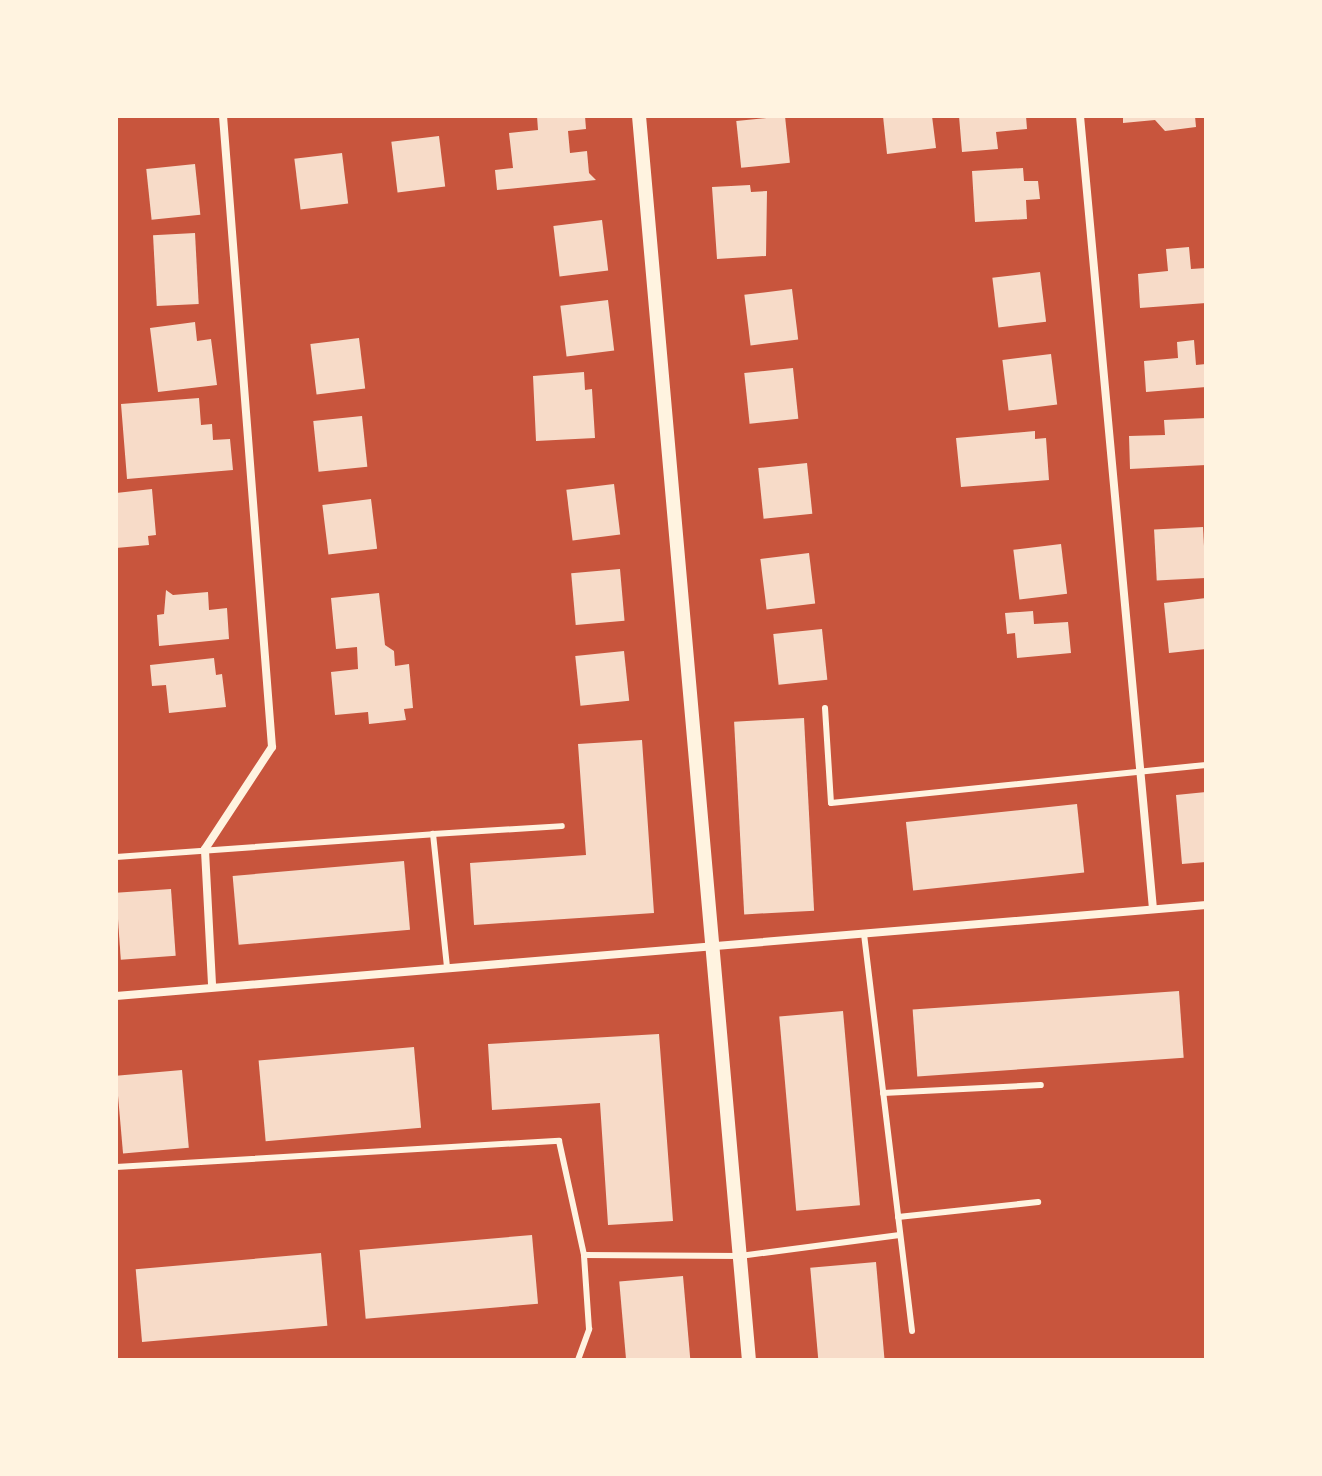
<!DOCTYPE html>
<html>
<head>
<meta charset="utf-8">
<style>
	body { margin:0 }
	#map { position:relative; width:1322px; height:1476px; overflow:hidden; background:#c8553d; font-family:Rubik,sans-serif }
	div>[style] { position:absolute }
	[style*='--x'] { left:calc(var(--x)*1px); top:calc(var(--y)*1px); width:calc(var(--w)*1px); rotate:calc(var(--a)*1deg) }
	.building>* { inset:0; background:#f7dbc8; transform-origin:0 0 }
	.service>* { height:6px; margin:-3px; padding:0 3px; transform-origin:3px; border-radius:3px; background:#fff3e0 }
	.minor>* { height:8px; margin:-4px; padding:0 4px; transform-origin:4px; border-radius:4px; background:#fff3e0 }
	.tertiary>* { height:14px; margin:-7px; padding:0 7px; transform-origin:7px; border-radius:7px; background:#fff3e0 }
	span { translate:-50% -50%; white-space:nowrap; text-align:center; line-height:1.15; -webkit-text-stroke:7px #fff3e0; paint-order:stroke }
	.frame { position:absolute; inset:0; border:118px solid #fff3e0; pointer-events:none }
</style>
</head>
<body>
<div id="map">
	<div class="building">
		<div style="clip-path:polygon(537px 116px,585px 116px,586px 129px,568px 131px,570px 153px,587px 151px,589px 173px,596px 180px,497px 190px,495px 170px,513px 168px,509px 133px,538px 130px)"></div>
		<div style="left:785px;top:116px;width:47px;height:49px;rotate:84deg"></div>
		<div style="clip-path:polygon(883px 116px,932px 116px,936px 148px,887px 154px)"></div>
		<div style="clip-path:polygon(959px 116px,1026px 116px,1027px 129px,996px 132px,998px 149px,962px 152px)"></div>
		<div style="clip-path:polygon(1123px 116px,1195px 116px,1196px 127px,1165px 131px,1155px 120px,1123px 123px)"></div>
		<div style="left:439px;top:136px;width:51px;height:48px;rotate:83deg"></div>
		<div style="left:342px;top:153px;width:51px;height:48px;rotate:83deg"></div>
		<div style="left:195px;top:164px;width:51px;height:49px;rotate:84deg"></div>
		<div style="clip-path:polygon(1023px 168px,1024px 181px,1038px 181px,1040px 199px,1026px 200px,1027px 219px,975px 222px,972px 171px)"></div>
		<div style="clip-path:polygon(750px 185px,751px 192px,767px 191px,766px 256px,717px 259px,712px 187px)"></div>
		<div style="left:602px;top:220px;width:51px;height:49px;rotate:83deg"></div>
		<div style="left:195px;top:233px;width:71px;height:42px;rotate:87deg"></div>
		<div style="clip-path:polygon(1189px 247px,1191px 269px,1206px 268px,1206px 303px,1140px 308px,1138px 274px,1168px 271px,1166px 249px)"></div>
		<div style="left:1040px;top:272px;width:50px;height:48px;rotate:83deg"></div>
		<div style="left:792px;top:289px;width:51px;height:48px;rotate:83deg"></div>
		<div style="left:608px;top:300px;width:51px;height:48px;rotate:83deg"></div>
		<div style="clip-path:polygon(195px 322px,197px 341px,211px 339px,217px 385px,158px 392px,150px 328px)"></div>
		<div style="left:359px;top:338px;width:51px;height:49px;rotate:83deg"></div>
		<div style="clip-path:polygon(1194px 340px,1196px 365px,1206px 364px,1206px 387px,1146px 392px,1144px 361px,1178px 358px,1177px 342px)"></div>
		<div style="left:1051px;top:354px;width:51px;height:49px;rotate:83deg"></div>
		<div style="left:793px;top:368px;width:51px;height:49px;rotate:84deg"></div>
		<div style="clip-path:polygon(584px 372px,585px 390px,592px 389px,595px 438px,536px 441px,533px 376px)"></div>
		<div style="clip-path:polygon(199px 398px,201px 425px,212px 424px,213px 440px,230px 439px,233px 470px,127px 479px,121px 404px)"></div>
		<div style="left:362px;top:416px;width:51px;height:49px;rotate:84deg"></div>
		<div style="clip-path:polygon(1206px 418px,1206px 465px,1130px 469px,1129px 436px,1165px 435px,1164px 420px)"></div>
		<div style="clip-path:polygon(1035px 431px,1035px 439px,1046px 438px,1049px 480px,961px 487px,956px 438px)"></div>
		<div style="left:807px;top:463px;width:51px;height:49px;rotate:84deg"></div>
		<div style="left:614px;top:484px;width:51px;height:48px;rotate:83deg"></div>
		<div style="clip-path:polygon(152px 489px,156px 535px,148px 536px,149px 545px,116px 548px,116px 493px)"></div>
		<div style="left:371px;top:499px;width:50px;height:49px;rotate:83deg"></div>
		<div style="left:1203px;top:527px;width:51px;height:49px;rotate:87deg"></div>
		<div style="left:1061px;top:544px;width:50px;height:48px;rotate:83deg"></div>
		<div style="left:809px;top:553px;width:51px;height:49px;rotate:83deg"></div>
		<div style="left:620px;top:569px;width:52px;height:49px;rotate:85deg"></div>
		<div style="clip-path:polygon(166px 590px,173px 595px,208px 592px,209px 610px,227px 608px,229px 639px,159px 646px,157px 615px,164px 614px)"></div>
		<div style="clip-path:polygon(379px 593px,385px 645px,394px 651px,395px 666px,409px 664px,413px 708px,404px 709px,406px 720px,369px 724px,368px 712px,335px 715px,331px 672px,358px 669px,357px 647px,336px 649px,331px 598px)"></div>
		<div style="clip-path:polygon(1206px 598px,1206px 649px,1169px 653px,1164px 603px)"></div>
		<div style="clip-path:polygon(1033px 611px,1034px 624px,1068px 622px,1071px 653px,1017px 658px,1015px 633px,1007px 634px,1005px 613px)"></div>
		<div style="left:822px;top:629px;width:51px;height:49px;rotate:84deg"></div>
		<div style="left:624px;top:651px;width:50px;height:49px;rotate:84deg"></div>
		<div style="clip-path:polygon(214px 658px,216px 675px,222px 674px,226px 707px,169px 713px,166px 685px,152px 686px,150px 665px)"></div>
		<div style="left:804px;top:718px;width:193px;height:70px;rotate:87deg"></div>
		<div style="clip-path:polygon(642px 740px,654px 913px,474px 925px,470px 863px,586px 855px,578px 744px)"></div>
		<div style="clip-path:polygon(1206px 792px,1206px 862px,1182px 864px,1176px 795px)"></div>
		<div style="left:1077px;top:804px;width:69px;height:172px;rotate:84deg"></div>
		<div style="left:404px;top:861px;width:69px;height:172px;rotate:85deg"></div>
		<div style="left:171px;top:889px;width:67px;height:55px;rotate:86deg"></div>
		<div style="left:1179px;top:991px;width:67px;height:267px;rotate:86deg"></div>
		<div style="left:843px;top:1011px;width:195px;height:64px;rotate:85deg"></div>
		<div style="clip-path:polygon(659px 1034px,673px 1221px,608px 1225px,600px 1103px,492px 1110px,488px 1044px)"></div>
		<div style="left:414px;top:1047px;width:81px;height:156px;rotate:85deg"></div>
		<div style="left:182px;top:1070px;width:78px;height:66px;rotate:85deg"></div>
		<div style="left:532px;top:1235px;width:69px;height:173px;rotate:85deg"></div>
		<div style="left:321px;top:1253px;width:73px;height:186px;rotate:85deg"></div>
		<div style="left:876px;top:1262px;width:98px;height:66px;rotate:85deg"></div>
		<div style="left:683px;top:1276px;width:84px;height:64px;rotate:85deg"></div>
	</div>
	<div class="service">
		<div style="--x:825;--y:708;--w:95;--a:86.4"></div>
		<div style="--x:831;--y:803;--w:377;--a:-5.8"></div>
		<div style="--x:116;--y:857;--w:318;--a:-4.1"></div>
		<div style="--x:864;--y:934;--w:400;--a:83.1"></div>
		<div style="--x:447;--y:967;--w:134;--a:-96"></div>
		<div style="--x:433;--y:834;--w:129;--a:-3.5"></div>
		<div style="--x:883;--y:1093;--w:158;--a:-2.9"></div>
		<div style="--x:116;--y:1167;--w:444;--a:-3.4"></div>
		<div style="--x:559;--y:1141;--w:117;--a:77.6"></div>
		<div style="--x:898;--y:1217;--w:141;--a:-6.1"></div>
		<div style="--x:578;--y:1360;--w:33;--a:-70"></div>
		<div style="--x:589;--y:1329;--w:74;--a:-93.9"></div>
		<div style="--x:584;--y:1255;--w:156;--a:0.4"></div>
		<div style="--x:740;--y:1256;--w:161;--a:-7.5"></div>
	</div>
	<div class="minor">
		<div style="--x:1080;--y:116;--w:796;--a:84.74"></div>
		<div style="--x:212;--y:984;--w:135;--a:-93"></div>
		<div style="--x:205;--y:849;--w:122;--a:-56.7"></div>
		<div style="--x:272;--y:747;--w:633;--a:-94.44"></div>
		<div style="--x:116;--y:996;--w:1094;--a:-4.77"></div>
	</div>
	<div class="tertiary">
		<div style="--x:639;--y:116;--w:1249;--a:84.95"></div>
	</div>
	<div class="frame"></div>
</div>
</body>
</html>
